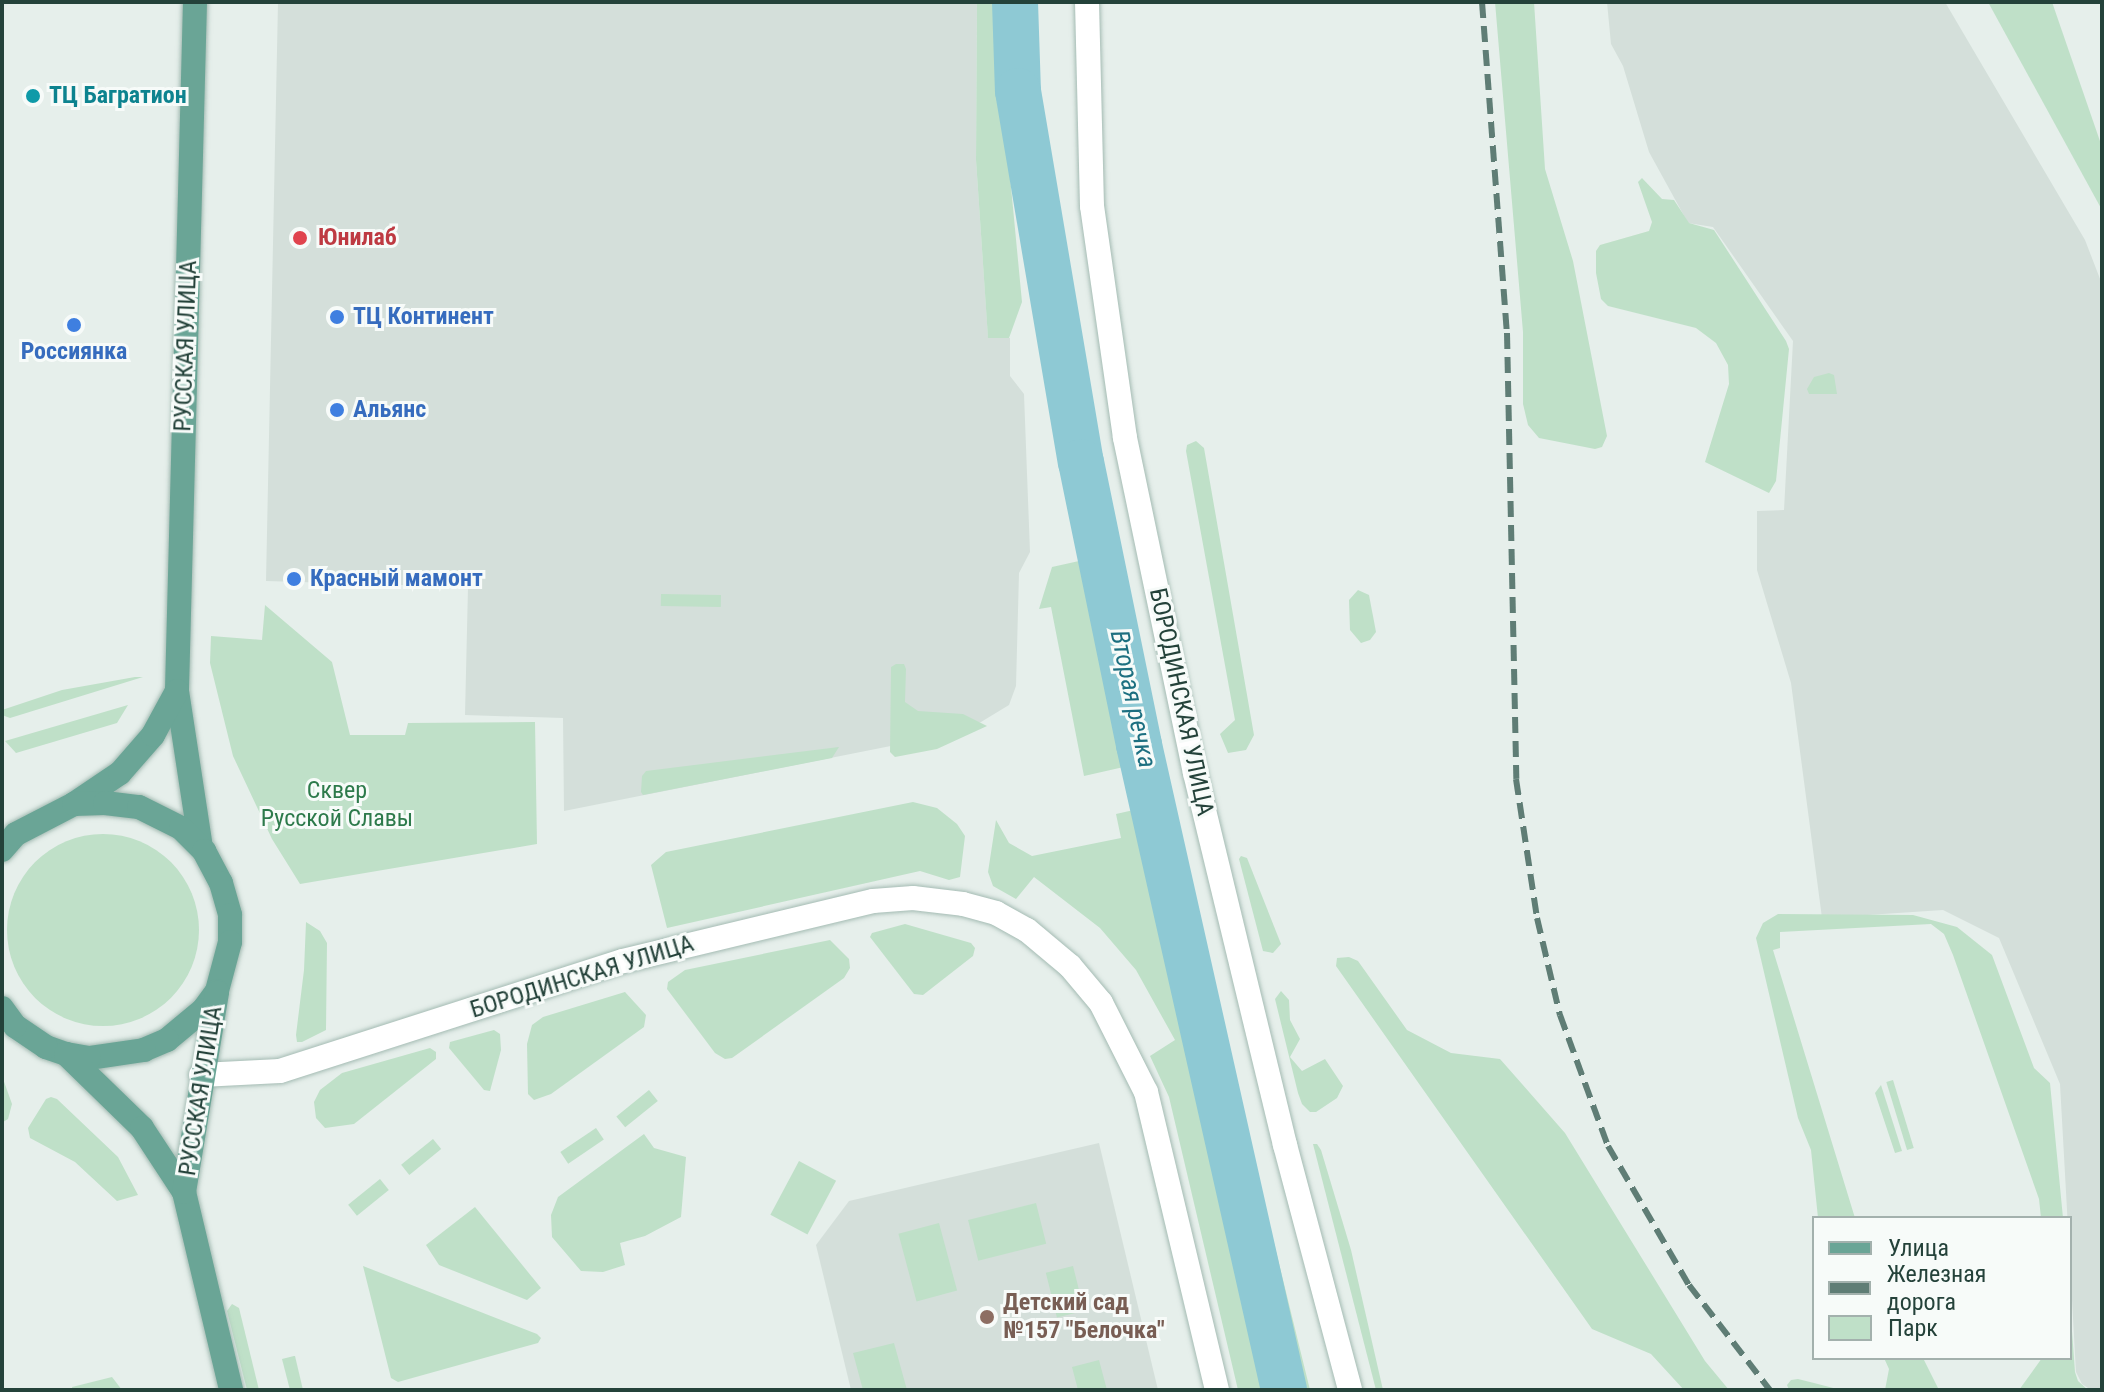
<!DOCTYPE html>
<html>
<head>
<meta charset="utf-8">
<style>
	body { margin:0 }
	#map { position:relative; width:2104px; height:1392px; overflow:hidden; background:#e6efeb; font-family:"Roboto Condensed",sans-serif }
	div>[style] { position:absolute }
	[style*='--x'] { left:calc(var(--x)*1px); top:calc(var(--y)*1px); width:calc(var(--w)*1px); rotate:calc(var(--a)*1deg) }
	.built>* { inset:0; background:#d4dfda }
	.green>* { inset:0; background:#bfe0c8; transform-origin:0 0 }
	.round { border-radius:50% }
	.river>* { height:46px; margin:-23px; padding:0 23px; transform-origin:23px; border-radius:23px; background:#8ec9d4 }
	.roads { filter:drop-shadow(0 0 2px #a4bbb3) drop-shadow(0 0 2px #a4bbb3) }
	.secondary>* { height:24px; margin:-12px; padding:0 12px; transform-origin:12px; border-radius:12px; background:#fff }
	.primary>* { height:24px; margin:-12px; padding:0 12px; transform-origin:12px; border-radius:12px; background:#6aa596 }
	.rail>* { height:6px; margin-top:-3px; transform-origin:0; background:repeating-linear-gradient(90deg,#5f7d75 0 16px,transparent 0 24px) }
	.dots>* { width:22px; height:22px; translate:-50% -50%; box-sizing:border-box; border:4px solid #f7fbf9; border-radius:50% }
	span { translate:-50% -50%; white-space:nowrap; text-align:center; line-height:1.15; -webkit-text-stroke:6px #f7fbf9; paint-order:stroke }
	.culture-label { font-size:24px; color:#0d838f; font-weight:700 }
	.left { translate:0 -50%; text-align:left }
	.health-label { font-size:24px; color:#be3a42; font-weight:700 }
	.shop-label { font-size:24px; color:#366cbe; font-weight:700 }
	.street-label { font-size:24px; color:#24423a }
	.park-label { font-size:24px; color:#2d7a4b }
	.education-label { font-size:24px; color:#785e54; font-weight:700 }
	.water-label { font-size:26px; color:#1c6f80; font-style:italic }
	.frame { position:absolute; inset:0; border:4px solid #24423a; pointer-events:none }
	.legend { position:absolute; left:1812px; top:1216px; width:260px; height:144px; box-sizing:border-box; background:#f7fbf9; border:2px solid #a3b1ad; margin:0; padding:10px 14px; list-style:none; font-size:24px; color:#24423a }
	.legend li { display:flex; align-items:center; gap:16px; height:40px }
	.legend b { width:40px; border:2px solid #a3b1ad }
</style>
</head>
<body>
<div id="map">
	<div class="built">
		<div style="clip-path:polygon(278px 2px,977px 2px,976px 160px,988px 337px,1010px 338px,1010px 376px,1024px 394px,1030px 552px,1019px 573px,1016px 686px,1009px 705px,981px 722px,951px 734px,564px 811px,563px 718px,465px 715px,468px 587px,266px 581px)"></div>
		<div style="clip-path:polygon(1607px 2px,1945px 2px,2085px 240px,2102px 284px,2102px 1390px,2091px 1390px,2082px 1384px,2076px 1372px,2060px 1084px,1999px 938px,1943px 910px,1822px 918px,1791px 683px,1757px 570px,1757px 511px,1784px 510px,1793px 341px,1713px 227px,1688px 223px,1649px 152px,1623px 66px,1611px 44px)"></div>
		<div style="clip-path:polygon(1099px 1143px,1158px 1390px,851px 1390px,816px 1245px,849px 1201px)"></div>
	</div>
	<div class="green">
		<div style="clip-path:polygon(977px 2px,1000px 2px,1003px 103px,1022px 302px,1009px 338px,988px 338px,976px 160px)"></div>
		<div style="clip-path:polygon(1495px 2px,1534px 2px,1545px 169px,1573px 261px,1607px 436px,1602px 447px,1595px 449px,1539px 438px,1528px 425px,1523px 404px,1523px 332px)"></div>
		<div style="clip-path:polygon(1988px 2px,2052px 2px,2102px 147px,2102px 210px)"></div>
		<div style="clip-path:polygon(1642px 178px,1662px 199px,1674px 200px,1689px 223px,1714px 230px,1786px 341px,1789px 349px,1776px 481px,1769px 493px,1705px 462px,1729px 384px,1728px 365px,1716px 343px,1696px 328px,1608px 306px,1601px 299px,1596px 273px,1596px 251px,1600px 245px,1649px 231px,1652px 222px,1638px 182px)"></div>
		<div style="clip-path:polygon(1829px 373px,1834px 375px,1837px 394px,1809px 394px,1807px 389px,1814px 377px)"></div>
		<div style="clip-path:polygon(1196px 441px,1204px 448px,1254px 735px,1246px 750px,1228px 753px,1220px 734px,1235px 720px,1186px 451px,1187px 445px)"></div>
		<div style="clip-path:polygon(1088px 559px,1119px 569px,1159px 759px,1084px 776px,1051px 607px,1039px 609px,1052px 567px)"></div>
		<div style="clip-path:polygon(1358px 590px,1369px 595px,1376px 632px,1370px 640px,1361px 643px,1350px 630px,1349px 600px)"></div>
		<div style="left:661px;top:594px;width:60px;height:12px;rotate:1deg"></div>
		<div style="clip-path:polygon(265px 605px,332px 662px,350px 735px,405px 735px,408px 723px,535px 722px,537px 844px,300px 884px,272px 839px,233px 756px,210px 663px,211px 636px,262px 640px)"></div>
		<div style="clip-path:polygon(896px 664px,904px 664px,906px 669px,905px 702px,918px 711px,963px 714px,987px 726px,937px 749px,895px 757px,890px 752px,891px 667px)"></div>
		<div style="clip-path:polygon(135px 677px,143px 677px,10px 718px,2px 715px,2px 710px,62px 690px)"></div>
		<div style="clip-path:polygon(128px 705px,117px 723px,16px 753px,5px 741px)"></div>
		<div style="clip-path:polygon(839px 747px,832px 758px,643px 795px,641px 792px,642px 776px,646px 771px)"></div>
		<div style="clip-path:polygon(913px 802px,937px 808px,957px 824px,965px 836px,960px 877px,949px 880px,920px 871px,667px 928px,651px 865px,666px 852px)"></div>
		<div style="clip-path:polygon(1169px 802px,1223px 1035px,1310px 1390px,1238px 1390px,1169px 1097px,1150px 1056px,1175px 1040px,1136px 970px,1100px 928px,1034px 877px,1016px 899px,993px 886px,988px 872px,996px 820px,1009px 843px,1032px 856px,1121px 838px,1116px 814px)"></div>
		<div class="round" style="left:7px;top:834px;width:192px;height:192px"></div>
		<div style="clip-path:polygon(1241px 856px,1247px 858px,1281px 944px,1273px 953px,1263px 951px,1239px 859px)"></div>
		<div style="clip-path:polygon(1778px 914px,1913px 915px,1957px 927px,1992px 955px,2034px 1068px,2050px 1083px,2063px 1218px,2041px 1218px,2039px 1199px,1953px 955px,1944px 934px,1931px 924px,1780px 932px,1780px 948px,1773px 950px,1855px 1218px,1818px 1218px,1811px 1150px,1798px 1118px,1756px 938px,1763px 923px)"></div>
		<div style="clip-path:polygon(306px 922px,320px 931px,327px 943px,326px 1030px,302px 1042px,297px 1042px,296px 1035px,304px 970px)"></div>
		<div style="clip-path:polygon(905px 924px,971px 943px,975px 948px,973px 956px,923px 995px,914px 994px,870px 937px,872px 933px)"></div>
		<div style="clip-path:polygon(830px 940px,849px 959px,850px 968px,844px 978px,732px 1058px,725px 1059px,715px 1053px,667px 989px,668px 982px,685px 970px)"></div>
		<div style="clip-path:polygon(1349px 957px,1358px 961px,1407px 1030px,1451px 1053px,1500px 1059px,1565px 1133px,1705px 1361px,1729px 1390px,1684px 1390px,1651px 1354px,1592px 1329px,1336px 966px,1337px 958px)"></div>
		<div style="clip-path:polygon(1281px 991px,1289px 1000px,1290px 1020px,1300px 1039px,1290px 1057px,1302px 1071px,1325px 1059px,1343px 1086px,1337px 1098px,1316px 1112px,1310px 1112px,1302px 1104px,1298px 1093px,1275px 999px)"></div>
		<div style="clip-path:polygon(625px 992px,646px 1015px,644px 1027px,551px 1094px,534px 1100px,528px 1094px,527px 1044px,532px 1025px,543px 1017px)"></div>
		<div style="clip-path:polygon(494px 1030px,500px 1034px,501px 1050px,490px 1091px,484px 1090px,449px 1048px,450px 1042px)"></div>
		<div style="clip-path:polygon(430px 1048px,436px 1052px,436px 1059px,354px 1124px,325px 1128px,316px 1118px,314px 1102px,320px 1090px,342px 1073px)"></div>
		<div style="clip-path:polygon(2px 1076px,12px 1104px,8px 1119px,3px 1122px)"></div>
		<div style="left:1893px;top:1080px;width:71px;height:7px;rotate:73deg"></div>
		<div style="clip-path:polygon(1881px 1085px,1902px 1151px,1895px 1153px,1875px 1093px)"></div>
		<div style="left:649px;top:1090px;width:14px;height:42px;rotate:51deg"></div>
		<div style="clip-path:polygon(51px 1097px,57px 1099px,118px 1157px,138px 1195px,117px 1201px,75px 1162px,30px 1138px,28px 1128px,46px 1099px)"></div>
		<div style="left:596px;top:1128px;width:14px;height:43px;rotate:56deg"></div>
		<div style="clip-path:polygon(644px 1134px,654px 1148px,686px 1157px,681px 1217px,645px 1236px,620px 1243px,625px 1265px,603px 1272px,581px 1271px,552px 1237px,551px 1215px,558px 1197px)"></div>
		<div style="left:433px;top:1139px;width:13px;height:41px;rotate:51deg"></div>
		<div style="clip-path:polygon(1313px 1144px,1317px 1144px,1321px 1150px,1351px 1250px,1383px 1390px,1376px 1390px)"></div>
		<div style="left:799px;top:1161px;width:42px;height:61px;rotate:28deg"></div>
		<div style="left:380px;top:1179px;width:14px;height:41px;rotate:51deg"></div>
		<div style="left:1036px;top:1203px;width:42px;height:70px;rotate:76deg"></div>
		<div style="clip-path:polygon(475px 1207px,541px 1288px,527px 1300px,439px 1265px,426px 1245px)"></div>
		<div style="left:939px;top:1223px;width:70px;height:42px;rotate:75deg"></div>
		<div style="clip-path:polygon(363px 1266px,537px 1334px,541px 1338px,538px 1343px,398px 1382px,391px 1378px)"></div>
		<div style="left:1073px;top:1266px;width:46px;height:28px;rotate:76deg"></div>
		<div style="clip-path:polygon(232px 1304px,239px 1308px,259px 1390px,247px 1390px,227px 1311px)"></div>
		<div style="clip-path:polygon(2070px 1304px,2075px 1372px,2078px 1381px,2088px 1390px,2019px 1390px,2042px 1358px,2070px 1358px)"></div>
		<div style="clip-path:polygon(894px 1343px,907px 1390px,863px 1390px,853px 1353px)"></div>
		<div style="clip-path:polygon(294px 1356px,295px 1356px,303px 1390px,290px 1390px,282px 1359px)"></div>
		<div style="clip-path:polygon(1884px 1358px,1923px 1358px,1939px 1390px,1885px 1390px,1889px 1369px)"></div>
		<div style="clip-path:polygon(1099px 1360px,1107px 1390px,1078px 1390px,1072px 1367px)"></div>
		<div style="clip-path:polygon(112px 1377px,122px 1390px,73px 1390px,72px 1387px)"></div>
		<div style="clip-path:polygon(1798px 1379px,1814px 1383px,1841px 1390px,1789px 1390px,1787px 1385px,1791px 1380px)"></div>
	</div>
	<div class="river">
		<div style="--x:1015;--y:2;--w:89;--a:88.1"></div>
		<div style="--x:1018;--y:91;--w:376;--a:80.4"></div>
		<div style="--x:1081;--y:462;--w:289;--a:78.4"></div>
		<div style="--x:1139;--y:745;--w:661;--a:77.33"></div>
	</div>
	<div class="roads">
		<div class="secondary">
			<div style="--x:1087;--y:2;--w:204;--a:88.6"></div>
			<div style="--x:1092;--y:206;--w:234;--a:81.9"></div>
			<div style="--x:1125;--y:438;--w:342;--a:78.2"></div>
			<div style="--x:1195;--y:773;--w:383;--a:76.4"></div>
			<div style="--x:1285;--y:1145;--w:253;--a:75.1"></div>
			<div style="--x:201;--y:1075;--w:79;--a:-2.9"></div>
			<div style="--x:280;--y:1071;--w:360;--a:-17.8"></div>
			<div style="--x:623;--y:961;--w:257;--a:-13.5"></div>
			<div style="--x:873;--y:901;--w:40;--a:-4.3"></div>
			<div style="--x:913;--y:898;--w:50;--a:6.8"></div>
			<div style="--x:963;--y:904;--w:34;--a:15"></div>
			<div style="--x:996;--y:913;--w:35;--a:29"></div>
			<div style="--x:1027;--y:930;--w:56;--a:39.9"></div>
			<div style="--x:1070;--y:966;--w:48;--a:50"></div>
			<div style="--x:1101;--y:1003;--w:100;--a:63.2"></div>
			<div style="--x:1146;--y:1092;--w:306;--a:76.6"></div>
		</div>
		<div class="primary">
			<div style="--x:195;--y:2;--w:689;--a:91.5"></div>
			<div style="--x:177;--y:691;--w:158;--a:81.3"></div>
			<div style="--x:74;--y:804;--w:55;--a:-34"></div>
			<div style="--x:120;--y:773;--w:50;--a:-49"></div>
			<div style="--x:153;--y:735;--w:50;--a:-61.4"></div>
			<div style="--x:2;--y:850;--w:21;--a:-49"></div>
			<div style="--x:16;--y:834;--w:65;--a:-27.3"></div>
			<div style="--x:74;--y:804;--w:31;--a:-2"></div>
			<div style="--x:105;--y:803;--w:34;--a:7"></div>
			<div style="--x:139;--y:807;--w:47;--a:26.6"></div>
			<div style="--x:181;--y:828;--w:33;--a:45"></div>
			<div style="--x:204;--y:851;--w:36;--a:62"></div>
			<div style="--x:221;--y:883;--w:33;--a:74"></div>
			<div style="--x:230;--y:915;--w:27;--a:90"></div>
			<div style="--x:230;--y:942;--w:51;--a:104.9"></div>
			<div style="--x:217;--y:991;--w:24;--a:126"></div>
			<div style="--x:203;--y:1010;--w:47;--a:140.2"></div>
			<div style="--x:167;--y:1040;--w:25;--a:157"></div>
			<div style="--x:144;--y:1050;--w:56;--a:171.7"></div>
			<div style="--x:89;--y:1058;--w:23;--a:-170"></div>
			<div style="--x:66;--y:1054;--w:21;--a:-161"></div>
			<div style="--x:46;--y:1047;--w:37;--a:-146"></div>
			<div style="--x:15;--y:1026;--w:22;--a:-126"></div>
			<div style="--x:66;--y:1054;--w:106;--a:44.2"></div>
			<div style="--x:142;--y:1128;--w:77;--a:56.7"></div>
			<div style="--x:184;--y:1192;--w:204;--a:76.6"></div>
			<div style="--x:184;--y:1192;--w:202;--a:-80.6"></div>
		</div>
	</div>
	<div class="rail">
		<div style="--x:1482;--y:2;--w:332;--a:85.7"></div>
		<div style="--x:1507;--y:333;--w:446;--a:88.8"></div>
		<div style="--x:1516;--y:779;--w:141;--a:81.4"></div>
		<div style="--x:1537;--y:918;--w:100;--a:76.7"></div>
		<div style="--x:1560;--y:1015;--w:140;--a:69.9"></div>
		<div style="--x:1608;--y:1146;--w:161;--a:59.8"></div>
		<div style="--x:1689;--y:1285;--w:133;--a:52.4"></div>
	</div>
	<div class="dots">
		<div style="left:33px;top:96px;background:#0f9aa8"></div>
		<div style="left:300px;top:238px;background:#e0444e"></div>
		<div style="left:337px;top:317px;background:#3f7fe0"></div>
		<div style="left:74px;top:325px;background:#3f7fe0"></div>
		<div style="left:337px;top:410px;background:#3f7fe0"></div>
		<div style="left:294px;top:579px;background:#3f7fe0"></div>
		<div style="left:987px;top:1317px;background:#8d6e63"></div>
	</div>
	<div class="culture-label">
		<span class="left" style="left:49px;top:96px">ТЦ Багратион</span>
	</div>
	<div class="health-label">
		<span class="left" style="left:318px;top:238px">Юнилаб</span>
	</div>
	<div class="shop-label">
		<span class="left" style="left:353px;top:317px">ТЦ Континент</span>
		<span style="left:74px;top:352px">Россиянка</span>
		<span class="left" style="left:353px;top:410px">Альянс</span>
		<span class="left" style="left:310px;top:579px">Красный мамонт</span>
	</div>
	<div class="street-label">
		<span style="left:186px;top:346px;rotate:-88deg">РУССКАЯ УЛИЦА</span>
		<span style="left:1181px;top:702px;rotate:78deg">БОРОДИНСКАЯ УЛИЦА</span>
		<span style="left:582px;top:977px;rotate:-17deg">БОРОДИНСКАЯ УЛИЦА</span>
		<span style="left:201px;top:1091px;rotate:-81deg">РУССКАЯ УЛИЦА</span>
	</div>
	<div class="park-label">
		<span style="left:337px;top:805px">Сквер<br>Русской Славы</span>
	</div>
	<div class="education-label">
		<span class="left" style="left:1003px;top:1317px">Детский сад<br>№157 "Белочка"</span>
	</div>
	<div class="water-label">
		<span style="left:1133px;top:699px;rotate:78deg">Вторая речка</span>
	</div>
	<div class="frame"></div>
	<ul class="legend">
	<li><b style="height:10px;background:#6aa596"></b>Улица</li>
	<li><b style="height:10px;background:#5f7d75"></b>Железная дорога</li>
	<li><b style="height:22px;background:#bfe0c8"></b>Парк</li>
	</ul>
</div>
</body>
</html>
